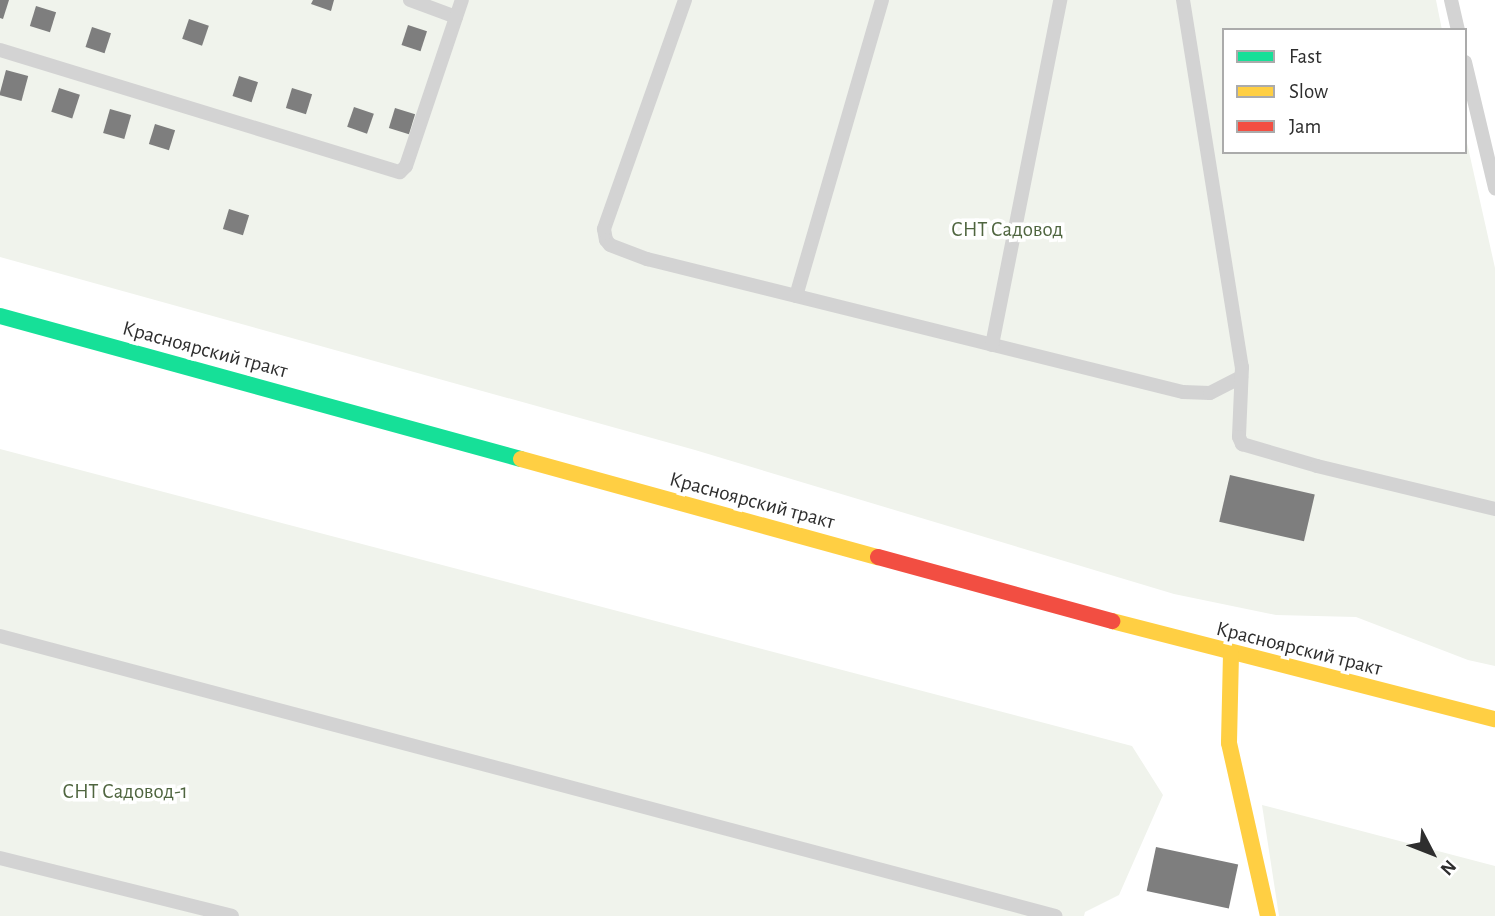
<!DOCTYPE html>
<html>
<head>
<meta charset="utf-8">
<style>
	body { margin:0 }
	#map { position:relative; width:1495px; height:916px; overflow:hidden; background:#fff; font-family:"Alegreya Sans",sans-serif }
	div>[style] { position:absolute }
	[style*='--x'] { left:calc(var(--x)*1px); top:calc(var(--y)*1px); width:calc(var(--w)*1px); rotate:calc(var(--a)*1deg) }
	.green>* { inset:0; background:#f0f3ec }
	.building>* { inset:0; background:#7e7e7e; transform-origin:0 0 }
	.lane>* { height:14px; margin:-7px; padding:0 7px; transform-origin:7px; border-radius:7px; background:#d3d3d3 }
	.fast>* { height:16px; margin:-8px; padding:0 8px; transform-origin:8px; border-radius:8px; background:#16e098 }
	.slow>* { height:16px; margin:-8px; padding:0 8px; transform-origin:8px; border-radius:8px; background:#ffcf43 }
	.jam>* { height:16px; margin:-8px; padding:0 8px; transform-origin:8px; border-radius:8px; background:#f24e42 }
	span { translate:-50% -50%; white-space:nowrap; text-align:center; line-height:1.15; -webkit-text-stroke:7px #fff; paint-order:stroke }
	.park-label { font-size:21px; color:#4f653f }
	.street-label { font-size:21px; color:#2e2e2e }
	.legend { position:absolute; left:1222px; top:28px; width:245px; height:126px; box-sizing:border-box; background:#fff; border:2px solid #ababab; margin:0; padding:9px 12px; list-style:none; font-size:21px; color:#2e2e2e }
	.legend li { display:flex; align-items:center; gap:14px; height:35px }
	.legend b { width:35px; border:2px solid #ababab }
	.north { position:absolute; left:1397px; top:818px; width:70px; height:70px; -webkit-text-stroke:5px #fff; paint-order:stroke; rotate:132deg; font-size:19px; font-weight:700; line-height:28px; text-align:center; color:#2e2e2e }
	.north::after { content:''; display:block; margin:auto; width:24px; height:32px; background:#2e2e2e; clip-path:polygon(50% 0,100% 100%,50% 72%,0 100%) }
</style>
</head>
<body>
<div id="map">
	<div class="green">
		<div style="clip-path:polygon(0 0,1436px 0,1442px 30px,1224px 30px,1224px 152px,1465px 152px,1465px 134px,1495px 268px,1495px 666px,1468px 660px,1356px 617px,1276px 615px,1174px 594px,695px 450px,0 257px)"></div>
		<div style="clip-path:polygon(0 449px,1132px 746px,1163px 795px,1119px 895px,1085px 912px,1084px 916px,0 916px)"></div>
		<div style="clip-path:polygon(1262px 805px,1495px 866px,1495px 916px,1279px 916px)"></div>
	</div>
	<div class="building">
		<div style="clip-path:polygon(0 0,9px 0,3px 19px,0 18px)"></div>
		<div style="clip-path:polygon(313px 0,334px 0,331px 11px,311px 4px)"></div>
		<div style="left:36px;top:6px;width:21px;height:21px;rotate:17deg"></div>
		<div style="left:189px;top:19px;width:21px;height:21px;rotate:19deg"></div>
		<div style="left:408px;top:25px;width:20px;height:21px;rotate:18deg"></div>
		<div style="left:92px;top:27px;width:20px;height:21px;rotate:18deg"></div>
		<div style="left:6px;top:70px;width:23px;height:26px;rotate:15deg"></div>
		<div style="left:239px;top:76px;width:20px;height:21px;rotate:18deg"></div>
		<div style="left:59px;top:88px;width:22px;height:25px;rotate:18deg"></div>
		<div style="left:292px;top:88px;width:21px;height:21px;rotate:17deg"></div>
		<div style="left:354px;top:107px;width:21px;height:21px;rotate:19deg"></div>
		<div style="left:395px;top:108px;width:21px;height:21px;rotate:17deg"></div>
		<div style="left:110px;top:109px;width:22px;height:25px;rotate:16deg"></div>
		<div style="left:155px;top:124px;width:21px;height:21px;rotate:17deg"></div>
		<div style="left:229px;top:209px;width:21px;height:21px;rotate:17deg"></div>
		<div style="left:1230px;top:475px;width:87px;height:48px;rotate:13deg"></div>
		<div style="left:1156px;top:847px;width:84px;height:45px;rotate:12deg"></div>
	</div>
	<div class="lane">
		<div style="--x:410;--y:0;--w:49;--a:20.3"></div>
		<div style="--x:685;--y:0;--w:243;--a:109.5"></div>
		<div style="--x:604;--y:229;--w:11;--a:80"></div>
		<div style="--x:606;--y:240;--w:6;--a:51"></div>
		<div style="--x:610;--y:245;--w:40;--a:21"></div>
		<div style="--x:647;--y:259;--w:552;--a:13.94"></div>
		<div style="--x:1183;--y:392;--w:27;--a:2"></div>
		<div style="--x:1210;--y:393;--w:35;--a:-27"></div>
		<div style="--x:1183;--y:0;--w:372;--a:80.9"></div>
		<div style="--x:1242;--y:367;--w:70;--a:92.5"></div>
		<div style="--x:1239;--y:437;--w:8;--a:67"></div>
		<div style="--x:1242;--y:444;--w:78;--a:16.3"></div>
		<div style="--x:1317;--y:466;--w:183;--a:13.6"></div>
		<div style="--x:1451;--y:0;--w:31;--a:77"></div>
		<div style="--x:0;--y:50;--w:418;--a:17"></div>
		<div style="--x:400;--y:172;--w:8;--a:-45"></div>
		<div style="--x:406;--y:166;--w:175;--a:-71.4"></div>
		<div style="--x:1465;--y:62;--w:130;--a:76.6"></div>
		<div style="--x:796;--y:296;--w:308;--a:-73.8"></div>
		<div style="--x:992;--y:345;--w:352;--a:-78.8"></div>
		<div style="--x:0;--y:636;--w:1092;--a:14.86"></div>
		<div style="--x:0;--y:858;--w:239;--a:14"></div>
	</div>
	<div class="fast">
		<div style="--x:0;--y:316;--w:540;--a:15.35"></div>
	</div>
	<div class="slow">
		<div style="--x:521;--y:459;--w:370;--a:15.4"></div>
		<div style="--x:1112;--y:621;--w:395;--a:14.4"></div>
		<div style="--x:1231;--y:654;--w:89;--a:91.3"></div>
		<div style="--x:1229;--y:743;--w:177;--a:77.3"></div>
	</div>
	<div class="jam">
		<div style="--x:878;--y:557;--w:243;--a:15.3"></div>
	</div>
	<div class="park-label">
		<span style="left:1007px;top:230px">СНТ Садовод</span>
		<span style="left:125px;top:792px">СНТ Садовод-1</span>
	</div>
	<div class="street-label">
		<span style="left:205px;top:350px;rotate:15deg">Красноярский тракт</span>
		<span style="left:752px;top:501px;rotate:15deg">Красноярский тракт</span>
		<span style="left:1299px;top:649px;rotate:14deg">Красноярский тракт</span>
	</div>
	<ul class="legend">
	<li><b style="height:9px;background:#16e098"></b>Fast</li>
	<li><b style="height:9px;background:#ffcf43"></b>Slow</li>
	<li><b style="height:9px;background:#f24e42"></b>Jam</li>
	</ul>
	<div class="north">N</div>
</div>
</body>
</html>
